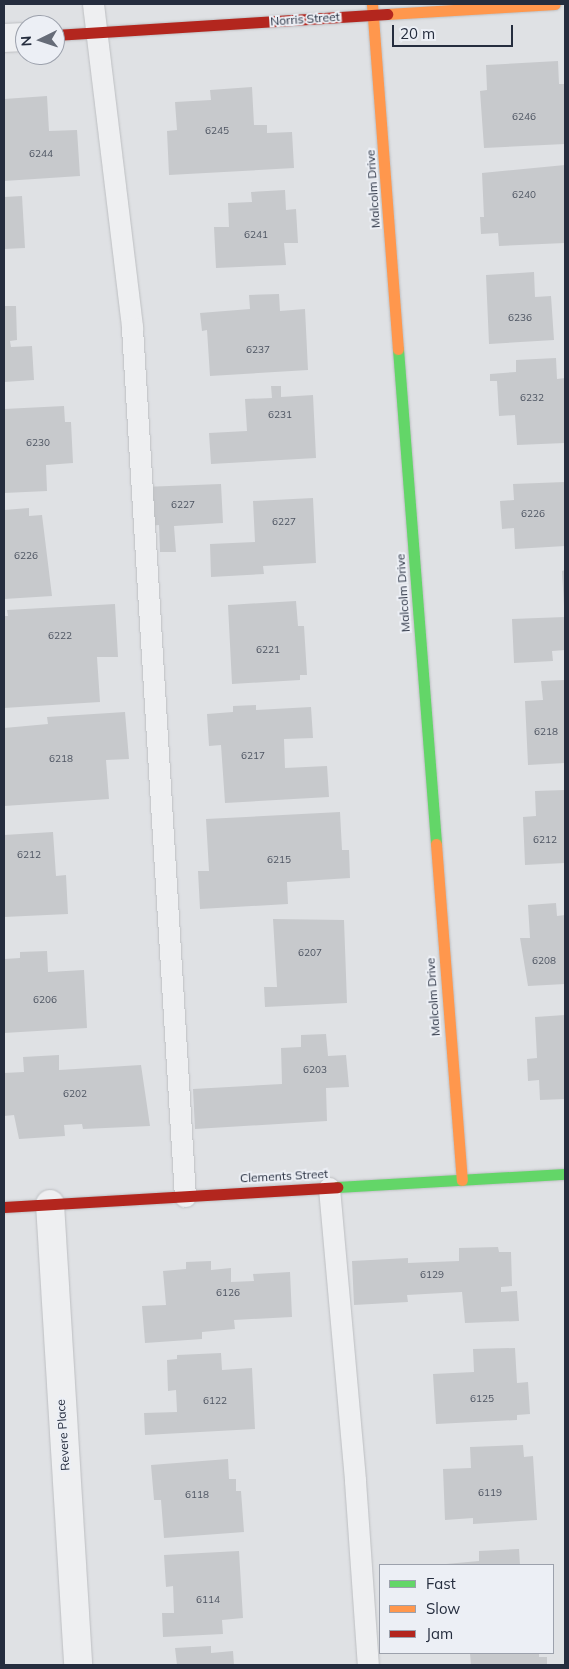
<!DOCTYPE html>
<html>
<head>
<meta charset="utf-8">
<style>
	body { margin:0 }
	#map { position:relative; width:569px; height:1669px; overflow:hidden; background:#dfe1e4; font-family:Mulish,sans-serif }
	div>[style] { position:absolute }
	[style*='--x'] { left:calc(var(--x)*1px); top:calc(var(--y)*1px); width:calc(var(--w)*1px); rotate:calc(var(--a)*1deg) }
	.building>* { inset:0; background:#c7c9cc }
	.roads { filter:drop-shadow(0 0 1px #bdbfc2) drop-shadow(0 0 1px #bdbfc2) }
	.lane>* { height:21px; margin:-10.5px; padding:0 10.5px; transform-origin:10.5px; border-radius:10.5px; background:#eeeff1 }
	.street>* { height:28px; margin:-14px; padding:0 14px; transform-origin:14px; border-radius:14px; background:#eeeff1 }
	.fast>* { height:11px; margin:-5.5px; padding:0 5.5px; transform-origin:5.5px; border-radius:5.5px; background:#63d668 }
	.slow>* { height:11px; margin:-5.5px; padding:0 5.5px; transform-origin:5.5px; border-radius:5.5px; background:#ff974d }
	.jam>* { height:11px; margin:-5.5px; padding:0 5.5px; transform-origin:5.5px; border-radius:5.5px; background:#b3261e }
	span { translate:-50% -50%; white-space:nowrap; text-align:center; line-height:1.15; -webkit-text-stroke:4px #eceff5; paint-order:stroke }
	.number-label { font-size:10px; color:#4e5562 }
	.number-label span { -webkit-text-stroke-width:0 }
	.street-label { font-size:12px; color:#252d3e }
	.frame { position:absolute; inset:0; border:5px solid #252d3e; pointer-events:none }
	.legend { position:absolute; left:379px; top:1564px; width:175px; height:90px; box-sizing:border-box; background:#eceff5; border:1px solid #9ca1ac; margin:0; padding:6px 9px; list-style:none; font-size:15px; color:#252d3e }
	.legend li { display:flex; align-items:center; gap:10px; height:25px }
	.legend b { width:25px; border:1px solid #9ca1ac }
	.north { position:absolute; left:15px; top:15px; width:50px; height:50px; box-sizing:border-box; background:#eceff5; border:1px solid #9ca1ac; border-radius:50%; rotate:266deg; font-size:14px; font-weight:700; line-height:20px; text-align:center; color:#252d3e }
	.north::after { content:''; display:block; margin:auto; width:18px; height:22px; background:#666c78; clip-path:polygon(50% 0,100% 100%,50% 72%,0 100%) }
	.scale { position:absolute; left:392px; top:25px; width:121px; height:22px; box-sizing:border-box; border:2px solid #252d3e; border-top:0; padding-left:6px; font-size:15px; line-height:18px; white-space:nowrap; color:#252d3e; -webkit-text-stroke:4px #eceff5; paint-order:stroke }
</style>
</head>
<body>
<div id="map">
	<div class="building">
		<div style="clip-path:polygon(558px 61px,559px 84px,565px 84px,565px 144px,484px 148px,480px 91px,487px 90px,486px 65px)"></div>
		<div style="clip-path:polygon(252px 87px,254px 125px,267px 125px,267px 133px,292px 132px,294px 168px,169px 175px,167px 131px,177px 130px,175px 102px,211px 100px,210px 90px)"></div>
		<div style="clip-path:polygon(47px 96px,49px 131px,77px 130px,80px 176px,4px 181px,4px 99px)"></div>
		<div style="clip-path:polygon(565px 165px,565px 243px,499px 246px,498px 233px,481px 234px,480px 217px,484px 217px,482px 173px)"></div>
		<div style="clip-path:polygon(285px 190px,286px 210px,296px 209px,298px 243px,284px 243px,286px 265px,216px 268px,214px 227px,229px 227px,228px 203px,252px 202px,251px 192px)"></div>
		<div style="clip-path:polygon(22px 196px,25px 248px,4px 249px,4px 197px)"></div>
		<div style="clip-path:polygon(534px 272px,535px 297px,551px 296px,554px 340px,489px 344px,486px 275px)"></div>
		<div style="clip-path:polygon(279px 294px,280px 311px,305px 309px,308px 370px,210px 376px,207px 330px,202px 331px,200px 313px,250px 309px,249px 295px)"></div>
		<div style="clip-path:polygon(4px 306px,16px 306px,17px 340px,10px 341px,11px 347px,32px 346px,34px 380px,4px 382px)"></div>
		<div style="clip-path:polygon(556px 358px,557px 379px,565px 378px,565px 443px,517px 445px,515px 415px,499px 416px,497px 381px,490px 381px,490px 374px,516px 372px,516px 360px)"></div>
		<div style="clip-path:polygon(271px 386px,281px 386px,281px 397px,313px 395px,316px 458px,211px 464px,209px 433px,247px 431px,245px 399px,272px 398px)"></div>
		<div style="clip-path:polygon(64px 406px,65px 422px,71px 422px,73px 463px,46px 465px,47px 491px,4px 493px,4px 409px)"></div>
		<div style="clip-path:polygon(565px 482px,565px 546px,515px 549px,514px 528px,502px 529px,500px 501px,514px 500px,513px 484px)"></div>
		<div style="clip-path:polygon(221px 484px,223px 523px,174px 526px,176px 552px,160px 552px,159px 525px,145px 526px,143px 487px)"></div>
		<div style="clip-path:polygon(313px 498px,316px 563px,263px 566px,264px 574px,211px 577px,210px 544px,255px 542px,253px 501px)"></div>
		<div style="clip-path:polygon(29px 508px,29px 516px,42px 515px,52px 596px,4px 599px,4px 510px)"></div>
		<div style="clip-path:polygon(565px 570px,565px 606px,564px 606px,562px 571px)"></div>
		<div style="clip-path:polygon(296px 601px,298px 626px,304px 626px,307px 675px,300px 675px,300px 680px,232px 684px,228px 605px)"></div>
		<div style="clip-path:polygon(115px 604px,118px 657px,97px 657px,100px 702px,4px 708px,4px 616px,8px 616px,7px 610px)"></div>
		<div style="clip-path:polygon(565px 617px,565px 650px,552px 651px,553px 661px,514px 663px,512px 619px)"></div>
		<div style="clip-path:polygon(565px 680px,565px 763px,528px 765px,525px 701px,543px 700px,541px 681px)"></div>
		<div style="clip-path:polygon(256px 705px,256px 710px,311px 707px,313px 738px,284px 739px,285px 768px,327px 766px,329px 797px,225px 803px,221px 745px,209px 746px,207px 714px,233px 712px,233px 706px)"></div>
		<div style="clip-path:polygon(125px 712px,129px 759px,106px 760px,109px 799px,4px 806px,4px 728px,48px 724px,47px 717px)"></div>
		<div style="clip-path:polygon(565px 790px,565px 863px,525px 865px,523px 817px,536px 816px,535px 791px)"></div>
		<div style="clip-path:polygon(340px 812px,342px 850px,349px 850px,350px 878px,287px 882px,288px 904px,200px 909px,198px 871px,209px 871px,206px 819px)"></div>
		<div style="clip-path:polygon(53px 832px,56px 876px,66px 875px,68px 914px,4px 917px,4px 835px)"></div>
		<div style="clip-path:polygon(556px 903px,557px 916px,565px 915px,565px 984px,528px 986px,520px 938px,530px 938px,528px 905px)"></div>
		<div style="clip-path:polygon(273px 919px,344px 920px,347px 1003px,265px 1007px,264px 987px,277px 987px)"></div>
		<div style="clip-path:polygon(47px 951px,48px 972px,84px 970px,87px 1028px,4px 1033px,4px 959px,20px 958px,20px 952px)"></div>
		<div style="clip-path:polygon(565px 1015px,565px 1099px,540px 1100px,539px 1080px,528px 1081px,527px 1059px,537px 1058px,535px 1017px)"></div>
		<div style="clip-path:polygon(326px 1034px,328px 1056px,346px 1055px,349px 1087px,326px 1088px,327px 1121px,195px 1129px,193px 1089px,282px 1084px,281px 1048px,301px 1047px,301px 1035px)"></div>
		<div style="clip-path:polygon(59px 1055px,59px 1070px,141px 1065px,150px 1126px,83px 1129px,82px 1124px,64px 1125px,65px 1136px,19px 1139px,14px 1115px,4px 1116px,4px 1073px,24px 1072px,23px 1057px)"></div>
		<div style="clip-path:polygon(498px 1247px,499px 1252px,511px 1252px,512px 1286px,501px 1287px,501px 1292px,517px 1291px,519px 1321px,465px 1323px,462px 1292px,407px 1295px,408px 1302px,354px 1305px,352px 1261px,408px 1258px,408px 1263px,459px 1261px,459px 1248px)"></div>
		<div style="clip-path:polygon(211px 1261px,211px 1270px,231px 1268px,231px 1282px,254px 1281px,253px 1274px,290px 1272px,292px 1317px,234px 1320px,235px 1329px,202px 1332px,202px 1339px,145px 1343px,142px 1306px,166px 1305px,163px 1271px,186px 1269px,186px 1262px)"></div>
		<div style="clip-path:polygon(515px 1348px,517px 1383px,528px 1382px,530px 1414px,517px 1415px,517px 1420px,436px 1424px,433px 1374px,474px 1372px,473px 1349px)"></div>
		<div style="clip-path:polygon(221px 1353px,222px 1370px,252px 1368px,255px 1429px,145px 1435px,144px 1413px,177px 1412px,176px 1390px,168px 1391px,167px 1360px,177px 1359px,177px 1355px)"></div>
		<div style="clip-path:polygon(523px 1445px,524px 1457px,533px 1456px,537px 1520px,473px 1524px,473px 1518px,445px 1520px,443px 1469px,471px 1468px,470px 1447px)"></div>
		<div style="clip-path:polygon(228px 1459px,229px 1479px,236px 1479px,236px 1491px,241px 1491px,244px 1532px,164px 1538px,161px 1500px,154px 1500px,151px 1465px)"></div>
		<div style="clip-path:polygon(519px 1549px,520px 1565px,435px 1565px,479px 1561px,479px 1551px)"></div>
		<div style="clip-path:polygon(239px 1551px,243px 1618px,222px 1620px,223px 1634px,163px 1637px,162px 1613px,174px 1613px,173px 1586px,166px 1587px,164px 1555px)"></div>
		<div style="clip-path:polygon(211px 1646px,211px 1653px,233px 1651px,234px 1665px,177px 1665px,175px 1648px)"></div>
		<div style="clip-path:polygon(470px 1653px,539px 1653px,539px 1657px,547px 1657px,547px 1665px,471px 1665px)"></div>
	</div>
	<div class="roads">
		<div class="lane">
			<div style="--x:93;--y:4;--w:326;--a:83.1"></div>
			<div style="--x:132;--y:328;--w:870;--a:86.51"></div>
			<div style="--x:329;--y:1188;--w:294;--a:84.9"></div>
			<div style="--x:355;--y:1481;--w:184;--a:86"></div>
		</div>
		<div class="street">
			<div style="--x:4;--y:38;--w:21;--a:-3"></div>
			<div style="--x:50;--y:1204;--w:462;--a:86.5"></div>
		</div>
		<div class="fast">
			<div style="--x:398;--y:349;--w:496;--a:85.6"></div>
			<div style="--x:337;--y:1187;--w:228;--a:-3.3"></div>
		</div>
		<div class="slow">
			<div style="--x:372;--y:4;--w:346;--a:85.7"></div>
			<div style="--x:387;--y:14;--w:168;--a:-3.4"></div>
			<div style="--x:436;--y:844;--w:337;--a:85.6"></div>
		</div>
		<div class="jam">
			<div style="--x:55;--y:35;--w:333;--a:-3.6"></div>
			<div style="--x:4;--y:1207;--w:334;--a:-3.4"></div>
		</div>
	</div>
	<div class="number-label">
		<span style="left:524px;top:117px">6246</span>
		<span style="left:217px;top:131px">6245</span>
		<span style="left:41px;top:154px">6244</span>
		<span style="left:524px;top:195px">6240</span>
		<span style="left:256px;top:235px">6241</span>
		<span style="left:520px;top:318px">6236</span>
		<span style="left:258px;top:350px">6237</span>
		<span style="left:532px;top:398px">6232</span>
		<span style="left:280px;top:415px">6231</span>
		<span style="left:38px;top:443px">6230</span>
		<span style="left:183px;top:505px">6227</span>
		<span style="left:533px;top:514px">6226</span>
		<span style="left:284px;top:522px">6227</span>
		<span style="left:26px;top:556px">6226</span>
		<span style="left:60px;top:636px">6222</span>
		<span style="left:268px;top:650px">6221</span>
		<span style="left:546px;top:732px">6218</span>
		<span style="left:253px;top:756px">6217</span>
		<span style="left:61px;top:759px">6218</span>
		<span style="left:545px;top:840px">6212</span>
		<span style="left:29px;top:855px">6212</span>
		<span style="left:279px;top:860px">6215</span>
		<span style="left:310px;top:953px">6207</span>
		<span style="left:544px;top:961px">6208</span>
		<span style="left:45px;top:1000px">6206</span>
		<span style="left:315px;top:1070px">6203</span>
		<span style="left:75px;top:1094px">6202</span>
		<span style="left:432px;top:1275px">6129</span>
		<span style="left:228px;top:1293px">6126</span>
		<span style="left:482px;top:1399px">6125</span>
		<span style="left:215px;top:1401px">6122</span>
		<span style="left:490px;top:1493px">6119</span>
		<span style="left:197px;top:1495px">6118</span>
		<span style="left:208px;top:1600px">6114</span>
	</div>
	<div class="street-label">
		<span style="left:305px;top:19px;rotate:-4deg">Norris Street</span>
		<span style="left:373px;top:189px;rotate:-94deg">Malcolm Drive</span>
		<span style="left:403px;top:593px;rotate:-94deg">Malcolm Drive</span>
		<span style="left:433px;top:997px;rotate:-94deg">Malcolm Drive</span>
		<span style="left:284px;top:1176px;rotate:-3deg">Clements Street</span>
		<span style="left:63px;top:1435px;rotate:-94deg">Revere Place</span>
	</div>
	<div class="frame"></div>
	<ul class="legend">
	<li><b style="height:6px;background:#63d668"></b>Fast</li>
	<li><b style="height:6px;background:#ff974d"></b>Slow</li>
	<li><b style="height:6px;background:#b3261e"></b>Jam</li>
	</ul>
	<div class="north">N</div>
	<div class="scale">20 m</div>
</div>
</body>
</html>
